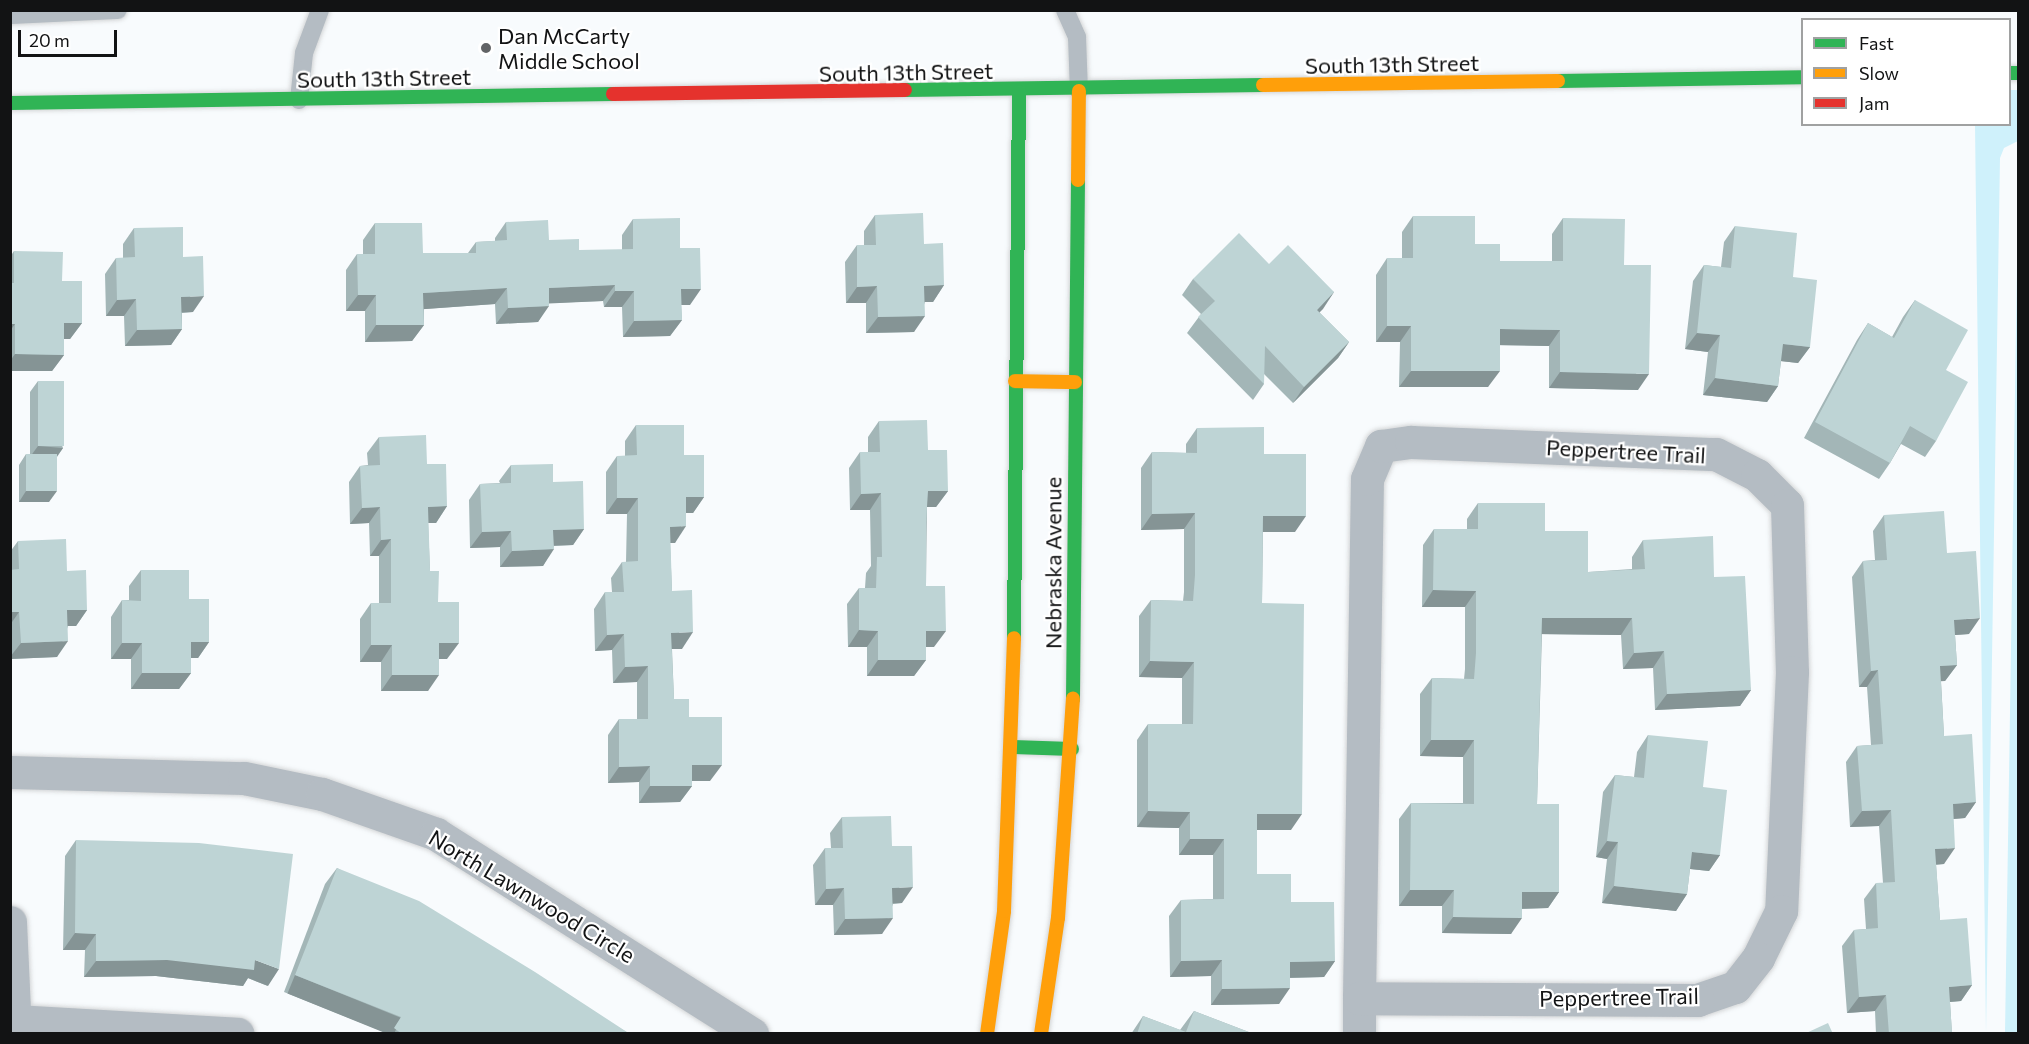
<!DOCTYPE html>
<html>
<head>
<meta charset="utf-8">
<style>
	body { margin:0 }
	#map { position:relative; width:2029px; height:1044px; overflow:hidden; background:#f8fbfd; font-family:Commissioner,sans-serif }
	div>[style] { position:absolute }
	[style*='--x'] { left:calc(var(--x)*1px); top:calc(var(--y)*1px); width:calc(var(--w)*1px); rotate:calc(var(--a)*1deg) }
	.green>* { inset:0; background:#cff1fb }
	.roads { filter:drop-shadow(0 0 2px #d4d6d7) drop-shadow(0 0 2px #d4d6d7) }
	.lane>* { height:18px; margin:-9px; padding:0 9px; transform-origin:9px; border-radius:9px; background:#b4bcc3 }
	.street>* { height:33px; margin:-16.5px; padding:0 16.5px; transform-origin:16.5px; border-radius:16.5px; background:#b4bcc3 }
	.fast>* { height:14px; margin:-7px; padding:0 7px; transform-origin:7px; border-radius:7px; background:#30b455 }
	.slow>* { height:14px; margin:-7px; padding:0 7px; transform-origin:7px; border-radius:7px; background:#ff9f0a }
	.jam>* { height:14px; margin:-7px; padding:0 7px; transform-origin:7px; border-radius:7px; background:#e5322d }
	.wall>* { inset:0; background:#a3b6b7 }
	.shaded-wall>* { inset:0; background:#859495; transform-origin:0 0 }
	.building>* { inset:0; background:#bed4d5; transform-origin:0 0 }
	.dots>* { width:16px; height:16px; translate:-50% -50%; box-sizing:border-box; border:3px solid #fff; border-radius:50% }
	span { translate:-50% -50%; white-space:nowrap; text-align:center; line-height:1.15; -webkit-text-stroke:4.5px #fff; paint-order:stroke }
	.poi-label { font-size:22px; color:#121314 }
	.left { translate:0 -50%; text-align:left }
	.street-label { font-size:22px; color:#121314 }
	.frame { position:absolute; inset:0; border:12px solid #121314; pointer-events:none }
	.legend { position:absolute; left:1801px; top:18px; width:210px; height:108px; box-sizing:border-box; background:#fff; border:2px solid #a0a1a1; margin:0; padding:8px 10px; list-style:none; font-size:18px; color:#121314 }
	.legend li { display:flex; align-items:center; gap:12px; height:30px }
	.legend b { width:30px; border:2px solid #a0a1a1 }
	.scale { position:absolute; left:18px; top:30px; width:99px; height:27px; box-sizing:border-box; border:3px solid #121314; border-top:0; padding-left:8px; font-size:18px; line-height:21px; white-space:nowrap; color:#121314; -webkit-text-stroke:4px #fff; paint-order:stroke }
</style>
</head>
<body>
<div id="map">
	<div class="green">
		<div style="clip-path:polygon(2010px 90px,2018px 90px,2018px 141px,2004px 148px,2000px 158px,1986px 1034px,1975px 125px,2010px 124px)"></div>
		<div style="clip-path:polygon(2018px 199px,2018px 1033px,2005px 1034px,2005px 1033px)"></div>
	</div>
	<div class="roads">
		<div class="lane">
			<div style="--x:1065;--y:10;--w:30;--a:66"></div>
			<div style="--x:1077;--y:37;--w:54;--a:87.9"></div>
			<div style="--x:10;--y:15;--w:108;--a:-2.7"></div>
			<div style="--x:299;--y:100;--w:47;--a:-83.9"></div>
			<div style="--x:304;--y:53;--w:46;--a:-69.6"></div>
		</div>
		<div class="street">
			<div style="--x:10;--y:772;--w:234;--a:1.5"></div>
			<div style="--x:244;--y:778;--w:80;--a:11.6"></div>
			<div style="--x:322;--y:794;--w:121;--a:19.3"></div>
			<div style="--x:436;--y:834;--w:374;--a:32.3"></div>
			<div style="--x:10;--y:922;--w:112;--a:87.4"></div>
			<div style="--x:14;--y:1021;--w:224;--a:3.3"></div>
			<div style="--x:1359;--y:1034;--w:36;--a:-90"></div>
			<div style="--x:1359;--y:998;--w:519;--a:-89.12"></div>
			<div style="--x:1367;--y:479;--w:36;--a:-67"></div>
			<div style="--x:1381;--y:446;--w:30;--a:-8"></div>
			<div style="--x:1411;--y:442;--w:305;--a:2.3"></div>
			<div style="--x:1716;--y:454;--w:46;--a:27.1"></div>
			<div style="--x:1757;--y:475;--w:42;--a:45"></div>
			<div style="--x:1787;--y:505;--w:167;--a:88.3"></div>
			<div style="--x:1792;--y:672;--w:239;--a:92.6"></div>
			<div style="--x:1781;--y:911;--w:52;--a:116.1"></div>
			<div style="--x:1758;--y:958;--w:37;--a:128"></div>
			<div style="--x:1735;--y:987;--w:39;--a:161"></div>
			<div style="--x:1698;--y:1000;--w:339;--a:-179.7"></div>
		</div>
		<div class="fast">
			<div style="--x:2010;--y:73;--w:8;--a:0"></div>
			<div style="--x:1558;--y:81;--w:244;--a:-0.9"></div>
			<div style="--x:905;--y:90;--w:358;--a:-0.8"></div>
			<div style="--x:10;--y:103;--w:603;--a:-0.86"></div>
			<div style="--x:1014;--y:638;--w:546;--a:-89.48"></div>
			<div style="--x:1073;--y:699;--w:519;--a:-89.45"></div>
			<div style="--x:1013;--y:747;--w:59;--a:1.9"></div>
		</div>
		<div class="slow">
			<div style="--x:1263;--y:85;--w:295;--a:-0.8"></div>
			<div style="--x:1078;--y:180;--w:89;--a:-89.4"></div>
			<div style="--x:1015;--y:381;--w:60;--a:1"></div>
			<div style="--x:987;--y:1034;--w:124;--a:-82.1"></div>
			<div style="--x:1004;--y:911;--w:273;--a:-87.9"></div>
			<div style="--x:1041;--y:1034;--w:117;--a:-81.7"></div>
			<div style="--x:1058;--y:918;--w:220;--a:-86.1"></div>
		</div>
		<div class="jam">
			<div style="--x:613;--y:94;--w:292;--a:-0.8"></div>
		</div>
	</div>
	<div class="wall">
		<div style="clip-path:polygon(875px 215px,944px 285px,933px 302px,925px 302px,914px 332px,866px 333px,866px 303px,846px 303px,845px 262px,857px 245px,864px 245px,864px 231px)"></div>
		<div style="clip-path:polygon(1413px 216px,1475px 244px,1500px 261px,1552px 261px,1552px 234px,1563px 218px,1624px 265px,1638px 390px,1549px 388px,1549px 346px,1500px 345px,1488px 387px,1399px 387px,1400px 342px,1376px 342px,1376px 275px,1387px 258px,1402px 258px,1402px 232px)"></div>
		<div style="clip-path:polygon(633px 219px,680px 248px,690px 305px,681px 305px,682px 320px,670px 336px,623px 337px,622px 307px,604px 307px,603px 301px,549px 303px,538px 322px,496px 324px,495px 304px,424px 309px,424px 325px,412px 341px,365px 342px,365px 311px,346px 311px,346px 270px,357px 254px,363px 254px,363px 240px,375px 223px,423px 253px,468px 253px,476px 242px,495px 241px,495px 238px,506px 222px,549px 240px,579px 250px,622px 250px,622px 235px)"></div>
		<div style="clip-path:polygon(1735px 226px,1810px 347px,1798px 363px,1781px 361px,1778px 386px,1767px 402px,1703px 395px,1708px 352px,1685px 349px,1693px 281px,1704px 265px,1721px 267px,1724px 242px)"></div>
		<div style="clip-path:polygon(134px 228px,183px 257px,193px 312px,182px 313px,182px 329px,171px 345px,125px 346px,124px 316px,106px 316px,105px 274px,116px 258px,123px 258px,123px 244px)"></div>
		<div style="clip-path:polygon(14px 251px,62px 281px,82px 323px,70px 339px,64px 339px,64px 355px,52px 371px,10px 371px,10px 257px)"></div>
		<div style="clip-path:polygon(1269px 264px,1334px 292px,1319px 312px,1349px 342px,1338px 358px,1293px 403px,1264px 374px,1264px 384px,1253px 400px,1187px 333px,1201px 314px,1182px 295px,1193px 279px)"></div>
		<div style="clip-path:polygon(1915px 300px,1946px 370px,1936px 441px,1925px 457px,1901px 444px,1890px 463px,1879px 479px,1804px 438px,1857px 340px,1868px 323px,1892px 337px,1903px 317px)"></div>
		<div style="clip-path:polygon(38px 381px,63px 448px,57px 457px,49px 502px,19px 502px,19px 465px,26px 454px,30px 454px,30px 392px)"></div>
		<div style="clip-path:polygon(879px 421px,928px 450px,948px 491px,936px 507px,927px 507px,926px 586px,934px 647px,926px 647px,926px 660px,914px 676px,867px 676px,867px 647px,848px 647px,847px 604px,859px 588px,865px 588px,866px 573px,871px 566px,870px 510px,850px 510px,849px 468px,860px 452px,868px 452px,868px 437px)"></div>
		<div style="clip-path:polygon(636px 425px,684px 455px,704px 497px,693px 513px,686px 513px,675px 543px,670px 543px,672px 591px,682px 649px,672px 649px,674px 699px,689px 717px,710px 781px,692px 781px,692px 786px,680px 802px,639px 803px,639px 782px,608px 783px,608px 735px,619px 719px,637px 719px,637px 682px,613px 683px,612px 650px,595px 651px,594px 609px,605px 592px,612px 592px,611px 578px,622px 562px,626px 562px,627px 514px,606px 514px,606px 472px,617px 456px,625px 456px,625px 441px)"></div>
		<div style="clip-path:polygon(1197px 428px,1264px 454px,1295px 532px,1263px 532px,1262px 603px,1291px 830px,1257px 830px,1257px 874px,1291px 902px,1335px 961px,1324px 977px,1290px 978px,1279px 1004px,1211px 1005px,1211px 976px,1170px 977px,1169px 916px,1181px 900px,1213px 899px,1213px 855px,1179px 855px,1179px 828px,1137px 827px,1137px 740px,1148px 724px,1182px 724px,1182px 678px,1139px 677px,1139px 616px,1151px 600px,1183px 601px,1184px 592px,1184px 529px,1141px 530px,1141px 468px,1152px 452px,1186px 453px,1186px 444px)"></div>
		<div style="clip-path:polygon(379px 437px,427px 464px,447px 506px,436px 523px,428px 523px,430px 571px,438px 602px,447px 659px,439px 659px,428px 691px,381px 691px,381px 662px,360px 662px,360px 619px,371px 603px,379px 603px,379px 556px,370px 556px,369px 523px,350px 524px,349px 482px,360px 466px,368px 465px,367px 453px)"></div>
		<div style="clip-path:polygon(511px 465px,553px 482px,584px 529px,573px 545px,554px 546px,543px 566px,500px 567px,500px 547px,470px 548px,469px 500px,480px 484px,500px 483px,499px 481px)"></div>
		<div style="clip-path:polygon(1478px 503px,1545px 531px,1588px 572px,1632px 569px,1632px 557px,1643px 540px,1714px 577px,1751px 690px,1740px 706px,1655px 710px,1653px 668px,1623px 669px,1621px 635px,1542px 634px,1537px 804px,1559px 892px,1548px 908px,1522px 909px,1511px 934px,1442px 933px,1442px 906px,1399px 906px,1399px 819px,1411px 803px,1463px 803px,1463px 757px,1420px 756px,1420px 694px,1432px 678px,1464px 679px,1465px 669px,1465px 607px,1422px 607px,1423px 545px,1434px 529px,1467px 529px,1467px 519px)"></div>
		<div style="clip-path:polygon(1884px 515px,1947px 553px,1969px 634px,1955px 635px,1957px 665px,1945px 681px,1941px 681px,1944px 736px,1976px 802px,1965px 818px,1953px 819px,1944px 864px,1936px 865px,1940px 920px,1972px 985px,1961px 1001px,1950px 1002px,1952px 1034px,1876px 1034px,1875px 1011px,1847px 1013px,1842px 946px,1854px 930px,1866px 929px,1864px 899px,1876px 883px,1883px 883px,1879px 826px,1850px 827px,1846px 762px,1857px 746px,1871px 745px,1867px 687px,1859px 687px,1852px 577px,1863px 561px,1875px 560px,1873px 531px)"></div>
		<div style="clip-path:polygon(18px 541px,87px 610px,76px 626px,68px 626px,57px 657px,10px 659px,10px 552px)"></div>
		<div style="clip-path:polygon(141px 570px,189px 599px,209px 642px,198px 658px,191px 658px,191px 673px,179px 689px,131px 689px,131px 659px,111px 659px,111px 617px,122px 600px,129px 600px,129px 586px)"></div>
		<div style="clip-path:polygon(1648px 735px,1703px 787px,1720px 855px,1709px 871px,1690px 869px,1687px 894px,1676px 911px,1602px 903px,1607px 859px,1596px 857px,1603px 792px,1615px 775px,1634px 777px,1637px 752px)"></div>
		<div style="clip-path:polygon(842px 817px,892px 846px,902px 903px,893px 904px,882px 934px,834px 935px,833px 905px,815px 905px,813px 865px,825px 848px,831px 848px,830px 833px)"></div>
		<div style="clip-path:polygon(76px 840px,268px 986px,248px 978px,243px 986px,156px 976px,84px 977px,85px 950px,63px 950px,65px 856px)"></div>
		<div style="clip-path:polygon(337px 868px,630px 1034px,389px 1034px,284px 992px,325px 884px)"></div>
		<div style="clip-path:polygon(1194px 1011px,1254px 1034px,1131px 1034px,1143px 1016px,1180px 1030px)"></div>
	</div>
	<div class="shaded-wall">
		<div style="clip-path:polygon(615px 285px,603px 301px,538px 304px,549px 288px)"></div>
		<div style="clip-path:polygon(944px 285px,933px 302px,913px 302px,924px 286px)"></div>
		<div style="clip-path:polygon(877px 286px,866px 303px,846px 303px,857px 287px)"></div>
		<div style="clip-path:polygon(507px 288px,495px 304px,412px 310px,423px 293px)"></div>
		<div style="clip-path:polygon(681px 289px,701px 289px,690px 305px,670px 305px)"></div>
		<div style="clip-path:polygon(615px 291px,634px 291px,622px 307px,604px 307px)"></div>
		<div style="clip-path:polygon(1334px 292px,1323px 309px,1306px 326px,1317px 310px)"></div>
		<div style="clip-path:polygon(358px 295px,376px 295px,365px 311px,346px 311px)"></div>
		<div style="clip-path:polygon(204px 296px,193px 312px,170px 313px,181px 297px)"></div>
		<div style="clip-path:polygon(136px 299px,124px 316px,106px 316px,117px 300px)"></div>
		<div style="clip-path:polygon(549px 306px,538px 322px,496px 324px,508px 308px)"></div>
		<div style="clip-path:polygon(925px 316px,914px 332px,866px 333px,878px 317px)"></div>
		<div style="clip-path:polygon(682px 320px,670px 336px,623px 337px,634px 321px)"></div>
		<div style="clip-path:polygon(64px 323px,82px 323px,70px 339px,52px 339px)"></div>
		<div style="clip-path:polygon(10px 324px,15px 324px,10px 331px)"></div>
		<div style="clip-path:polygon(376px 325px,424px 325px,412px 341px,365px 342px)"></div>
		<div style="clip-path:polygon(1387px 326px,1411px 326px,1400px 342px,1376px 342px)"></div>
		<div style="clip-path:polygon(182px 329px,171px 345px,125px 346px,137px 330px)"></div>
		<div style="clip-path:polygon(1500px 329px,1560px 330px,1549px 346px,1488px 345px)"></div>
		<div style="clip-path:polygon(1697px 333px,1720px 335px,1708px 352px,1685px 349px)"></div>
		<div style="clip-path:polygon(1349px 342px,1338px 358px,1293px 403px,1304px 387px)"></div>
		<div style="clip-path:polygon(1783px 344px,1810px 347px,1798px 363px,1771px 360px)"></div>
		<div style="clip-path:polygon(15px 354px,64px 355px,52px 371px,10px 371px,10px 361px)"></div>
		<div style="clip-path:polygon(1411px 371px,1500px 371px,1488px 387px,1399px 387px)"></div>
		<div style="clip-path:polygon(1560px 372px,1649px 374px,1638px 390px,1549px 388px)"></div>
		<div style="clip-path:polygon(1715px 378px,1778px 386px,1767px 402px,1703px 395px)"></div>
		<div style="clip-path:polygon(38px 446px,63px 448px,55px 459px,30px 457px)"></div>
		<div style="clip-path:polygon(26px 491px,57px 491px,49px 502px,19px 502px)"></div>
		<div style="clip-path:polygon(928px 491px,948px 491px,936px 507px,916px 507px)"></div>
		<div style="clip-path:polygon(881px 493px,870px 510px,850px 510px,861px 494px)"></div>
		<div style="clip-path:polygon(686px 497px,704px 497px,693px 513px,675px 513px)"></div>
		<div style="clip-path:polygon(617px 498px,638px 498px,627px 514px,606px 514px)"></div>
		<div style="clip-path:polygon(447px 506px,436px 523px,416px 523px,428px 507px)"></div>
		<div style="clip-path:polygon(380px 507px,369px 523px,350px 524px,362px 508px)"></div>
		<div style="clip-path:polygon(1195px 513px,1184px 529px,1141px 530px,1152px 514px)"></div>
		<div style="clip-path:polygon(1263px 516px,1306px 516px,1295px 532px,1252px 532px)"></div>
		<div style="clip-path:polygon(686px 526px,675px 543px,658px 543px,670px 527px)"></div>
		<div style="clip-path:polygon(584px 529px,573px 545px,542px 546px,553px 530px)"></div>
		<div style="clip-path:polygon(511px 531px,500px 547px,470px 548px,482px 532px)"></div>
		<div style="clip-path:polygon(391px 539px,379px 556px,370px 556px,381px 540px)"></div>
		<div style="clip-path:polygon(554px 549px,543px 566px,500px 567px,512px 551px)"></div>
		<div style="clip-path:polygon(1433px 590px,1476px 591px,1465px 607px,1422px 607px)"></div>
		<div style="clip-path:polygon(67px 610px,87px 610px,76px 626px,56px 626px)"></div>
		<div style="clip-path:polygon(10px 612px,19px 612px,10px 625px)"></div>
		<div style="clip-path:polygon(1542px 618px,1632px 618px,1621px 635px,1531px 634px)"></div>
		<div style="clip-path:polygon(1980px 618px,1969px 634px,1942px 636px,1954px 620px)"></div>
		<div style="clip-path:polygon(859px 630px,878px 631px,867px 647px,848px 647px)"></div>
		<div style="clip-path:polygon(926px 631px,946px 631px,934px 647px,914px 647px)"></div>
		<div style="clip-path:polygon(693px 632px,682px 649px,660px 649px,671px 633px)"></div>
		<div style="clip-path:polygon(624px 634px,612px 650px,595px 651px,607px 635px)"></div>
		<div style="clip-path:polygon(68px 641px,57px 657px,10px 659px,10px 657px,21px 643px)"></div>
		<div style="clip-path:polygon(191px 642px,209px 642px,198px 658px,179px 658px)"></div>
		<div style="clip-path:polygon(122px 643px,142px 643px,131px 659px,111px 659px)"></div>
		<div style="clip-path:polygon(439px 643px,459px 643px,447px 659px,428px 659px)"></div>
		<div style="clip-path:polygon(371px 645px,392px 645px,381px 662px,360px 662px)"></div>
		<div style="clip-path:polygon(1664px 651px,1653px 668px,1623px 669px,1634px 653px)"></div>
		<div style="clip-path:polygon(878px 660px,926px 660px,914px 676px,867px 676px)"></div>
		<div style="clip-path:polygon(1150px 661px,1194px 662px,1182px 678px,1139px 677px)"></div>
		<div style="clip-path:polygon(1957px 665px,1945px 681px,1929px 682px,1940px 666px)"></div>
		<div style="clip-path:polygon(648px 666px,637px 682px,613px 683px,625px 667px)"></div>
		<div style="clip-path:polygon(1878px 670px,1867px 687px,1859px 687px,1871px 671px)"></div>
		<div style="clip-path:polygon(142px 673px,191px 673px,179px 689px,131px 689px)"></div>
		<div style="clip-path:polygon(392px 675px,439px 675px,428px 691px,381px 691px)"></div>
		<div style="clip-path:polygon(1751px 690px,1740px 706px,1655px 710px,1667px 694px)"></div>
		<div style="clip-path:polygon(1431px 740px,1474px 740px,1463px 757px,1420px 756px)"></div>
		<div style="clip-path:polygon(692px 765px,722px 765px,710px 781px,680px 781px)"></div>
		<div style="clip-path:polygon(650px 766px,639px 782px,608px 783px,619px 767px)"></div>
		<div style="clip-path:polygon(650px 786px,692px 786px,680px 802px,639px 803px)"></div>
		<div style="clip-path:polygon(1976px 802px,1965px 818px,1941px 820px,1953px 804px)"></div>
		<div style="clip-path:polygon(1891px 810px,1879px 826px,1850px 827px,1862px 811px)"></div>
		<div style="clip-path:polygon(1148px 811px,1190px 812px,1179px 828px,1137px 827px)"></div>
		<div style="clip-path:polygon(1257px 814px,1302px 814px,1291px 830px,1246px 830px)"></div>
		<div style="clip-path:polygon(1190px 839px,1224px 839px,1213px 855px,1179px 855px)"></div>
		<div style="clip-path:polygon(1607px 841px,1618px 842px,1607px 859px,1596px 857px)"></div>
		<div style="clip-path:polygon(1955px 848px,1944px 864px,1924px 865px,1935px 849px)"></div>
		<div style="clip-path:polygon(1692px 852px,1720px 855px,1709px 871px,1681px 868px)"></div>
		<div style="clip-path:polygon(1614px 886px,1687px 894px,1676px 911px,1602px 903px)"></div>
		<div style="clip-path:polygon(913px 887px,902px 903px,881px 904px,892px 888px)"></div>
		<div style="clip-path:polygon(844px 888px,833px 905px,815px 905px,826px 889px)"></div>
		<div style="clip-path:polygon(1410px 890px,1454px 890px,1442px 906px,1399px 906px)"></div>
		<div style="clip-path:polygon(1522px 892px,1559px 892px,1548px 908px,1511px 909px)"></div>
		<div style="clip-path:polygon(1453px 917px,1522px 918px,1511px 934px,1442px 933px)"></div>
		<div style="clip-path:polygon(893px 918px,882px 934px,834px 935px,845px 919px)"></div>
		<div style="clip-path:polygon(75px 933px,96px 934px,85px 950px,63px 950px)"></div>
		<div style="clip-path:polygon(167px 960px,255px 960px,279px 969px,268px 986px,248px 978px,243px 986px,156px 976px,84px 977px,96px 961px)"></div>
		<div style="clip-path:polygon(1222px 960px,1211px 976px,1170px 977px,1181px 961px)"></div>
		<div style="clip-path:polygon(1335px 961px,1324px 977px,1279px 978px,1290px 962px)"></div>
		<div style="left:295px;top:975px;width:114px;height:20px;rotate:22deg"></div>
		<div style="clip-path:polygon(1972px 985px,1961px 1001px,1937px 1003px,1949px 987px)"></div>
		<div style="clip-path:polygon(1290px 988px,1279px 1004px,1211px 1005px,1222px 989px)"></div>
		<div style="clip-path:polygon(1886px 995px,1875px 1011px,1847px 1013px,1859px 997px)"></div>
	</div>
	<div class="building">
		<div style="clip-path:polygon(923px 213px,924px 244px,943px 243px,944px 285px,924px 286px,925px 316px,878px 317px,877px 286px,857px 287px,857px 245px,876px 245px,875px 215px)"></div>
		<div style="clip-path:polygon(1413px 216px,1475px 216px,1475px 244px,1500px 244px,1500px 261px,1563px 261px,1563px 218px,1625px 219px,1624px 265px,1651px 265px,1649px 374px,1560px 372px,1560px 330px,1500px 329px,1500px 371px,1411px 371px,1411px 326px,1387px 326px,1387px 258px,1413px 258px)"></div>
		<div style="clip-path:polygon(680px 218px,680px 248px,700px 248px,701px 289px,681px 289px,682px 320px,634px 321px,634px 291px,615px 291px,615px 285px,549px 288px,549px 306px,508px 308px,507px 288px,423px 293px,424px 325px,376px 325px,376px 295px,358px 295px,357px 254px,375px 254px,375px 223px,422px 223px,423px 253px,476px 253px,476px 242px,507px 240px,506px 222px,548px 220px,549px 240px,579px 239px,579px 250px,633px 249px,633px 219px)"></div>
		<div style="clip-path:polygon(1735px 226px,1797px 233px,1793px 277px,1817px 280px,1810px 347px,1783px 344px,1778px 386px,1715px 378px,1720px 335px,1697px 333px,1704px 265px,1731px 268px)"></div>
		<div style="clip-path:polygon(183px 227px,183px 257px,203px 256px,204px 296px,181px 297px,182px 329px,137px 330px,136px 299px,117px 300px,116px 258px,135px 257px,134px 228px)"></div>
		<div style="clip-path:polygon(1239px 233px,1269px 264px,1288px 245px,1334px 292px,1317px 310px,1349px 342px,1304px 387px,1265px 346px,1264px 384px,1198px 317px,1215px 301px,1193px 279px)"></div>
		<div style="clip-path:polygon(14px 251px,63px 252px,62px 281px,82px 281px,82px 323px,64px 323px,64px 355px,15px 354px,15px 324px,10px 324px,10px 283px,14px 283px)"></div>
		<div style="clip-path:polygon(1915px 300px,1968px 330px,1946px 370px,1968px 382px,1936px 441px,1910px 426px,1890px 463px,1815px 422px,1868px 323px,1894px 338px)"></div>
		<div style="left:38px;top:381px;width:26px;height:65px"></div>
		<div style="clip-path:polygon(927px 420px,928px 450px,947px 450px,948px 491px,928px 491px,926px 523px,926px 586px,945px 586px,946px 631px,926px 631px,926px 660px,878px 660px,878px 631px,859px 630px,859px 588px,876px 588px,877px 557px,882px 557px,881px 493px,861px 494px,860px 452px,880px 452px,879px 421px)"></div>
		<div style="clip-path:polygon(636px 425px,684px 425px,684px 455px,704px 455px,704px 497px,686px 497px,686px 526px,670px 527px,672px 591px,692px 590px,693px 632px,671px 633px,674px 699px,689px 699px,689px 717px,722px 717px,722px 765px,692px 765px,692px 786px,650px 786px,650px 766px,619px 767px,619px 719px,648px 719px,648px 666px,625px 667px,624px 634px,607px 635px,605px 592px,624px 592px,622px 562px,638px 561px,638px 498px,617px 498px,617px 456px,637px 455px)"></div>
		<div style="clip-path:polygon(1264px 427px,1264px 454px,1306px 454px,1306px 516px,1263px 516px,1262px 603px,1304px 604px,1302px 814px,1257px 814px,1257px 874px,1291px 874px,1291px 902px,1334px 902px,1335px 961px,1290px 962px,1290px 988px,1222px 989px,1222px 960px,1181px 961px,1181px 900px,1224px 899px,1224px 839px,1190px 839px,1190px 812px,1148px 811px,1148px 724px,1193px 724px,1194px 662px,1150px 661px,1151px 600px,1193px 601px,1195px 575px,1195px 513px,1152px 514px,1152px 452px,1197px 453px,1197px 428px)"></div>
		<div style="clip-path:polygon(426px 435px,427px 464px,446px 464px,447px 506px,428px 507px,430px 571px,439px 571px,438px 602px,459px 602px,459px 643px,439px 643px,439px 675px,392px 675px,392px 645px,371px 645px,371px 603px,391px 603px,391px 539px,381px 540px,380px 507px,362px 508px,360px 466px,380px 465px,379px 437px)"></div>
		<div style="left:26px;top:454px;width:31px;height:37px"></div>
		<div style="clip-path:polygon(553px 464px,553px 482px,583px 481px,584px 529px,553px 530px,554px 549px,512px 551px,511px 531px,482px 532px,480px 484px,511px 483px,511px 465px)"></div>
		<div style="clip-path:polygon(1478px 503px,1545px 503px,1545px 531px,1588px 531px,1588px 572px,1645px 569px,1643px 540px,1713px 536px,1714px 577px,1745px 576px,1751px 690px,1667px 694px,1664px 651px,1634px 653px,1632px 618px,1542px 618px,1537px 804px,1559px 804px,1559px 892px,1522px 892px,1522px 918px,1453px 917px,1454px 890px,1410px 890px,1411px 803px,1474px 804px,1474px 740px,1431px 740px,1432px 678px,1474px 679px,1476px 653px,1476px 591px,1433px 590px,1434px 529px,1478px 529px)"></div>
		<div style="clip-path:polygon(1944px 511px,1947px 553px,1976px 551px,1980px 618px,1954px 620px,1957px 665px,1940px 666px,1944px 736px,1972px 734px,1976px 802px,1953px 804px,1955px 848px,1935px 849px,1940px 920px,1967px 918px,1972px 985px,1949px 987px,1952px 1033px,1889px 1034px,1886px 995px,1859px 997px,1854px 930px,1878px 928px,1876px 883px,1895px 882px,1891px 810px,1862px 811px,1857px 746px,1883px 744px,1878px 670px,1871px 671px,1863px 561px,1887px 560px,1884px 515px)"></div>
		<div style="clip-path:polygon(66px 539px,67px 571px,86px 570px,87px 610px,67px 610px,68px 641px,21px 643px,19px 612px,10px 612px,10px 570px,19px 569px,18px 541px)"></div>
		<div style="clip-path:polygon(141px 570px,189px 570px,189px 599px,209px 599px,209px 642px,191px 642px,191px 673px,142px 673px,142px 643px,122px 643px,122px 600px,141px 601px)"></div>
		<div style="clip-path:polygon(1648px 735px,1708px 741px,1703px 787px,1727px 790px,1720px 855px,1692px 852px,1687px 894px,1614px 886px,1618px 842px,1607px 841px,1615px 775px,1644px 778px)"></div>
		<div style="clip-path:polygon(891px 816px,892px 846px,912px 846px,913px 887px,892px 888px,893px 918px,845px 919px,844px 888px,826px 889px,825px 848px,843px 848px,842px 817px)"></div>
		<div style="clip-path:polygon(76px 840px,199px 843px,293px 854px,279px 969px,255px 960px,254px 970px,167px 960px,96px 961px,96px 934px,75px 933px)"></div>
		<div style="clip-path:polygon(337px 868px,419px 901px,535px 972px,630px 1034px,402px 1034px,394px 1028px,401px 1017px,295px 975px)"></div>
		<div style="clip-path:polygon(1194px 1011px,1254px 1034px,1137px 1034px,1143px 1016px,1186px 1032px)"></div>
		<div style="clip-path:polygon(1828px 1023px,1833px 1034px,1804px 1034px)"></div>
	</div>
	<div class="dots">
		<div style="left:486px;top:48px;background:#626466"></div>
	</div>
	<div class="poi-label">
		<span class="left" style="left:498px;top:48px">Dan McCarty<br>Middle School</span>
	</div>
	<div class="street-label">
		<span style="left:1392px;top:64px;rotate:-1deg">South 13th Street</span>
		<span style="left:906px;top:72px;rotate:-1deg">South 13th Street</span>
		<span style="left:384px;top:78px;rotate:-1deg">South 13th Street</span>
		<span style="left:1626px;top:451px;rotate:3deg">Peppertree Trail</span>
		<span style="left:1053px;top:563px;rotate:-90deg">Nebraska Avenue</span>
		<span style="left:532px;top:896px;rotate:31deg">North Lawnwood Circle</span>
		<span style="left:1619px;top:997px;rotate:-1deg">Peppertree Trail</span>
	</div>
	<div class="frame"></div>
	<ul class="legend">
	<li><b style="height:8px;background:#30b455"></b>Fast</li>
	<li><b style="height:8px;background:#ff9f0a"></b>Slow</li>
	<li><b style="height:8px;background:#e5322d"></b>Jam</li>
	</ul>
	<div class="scale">20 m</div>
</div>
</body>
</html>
